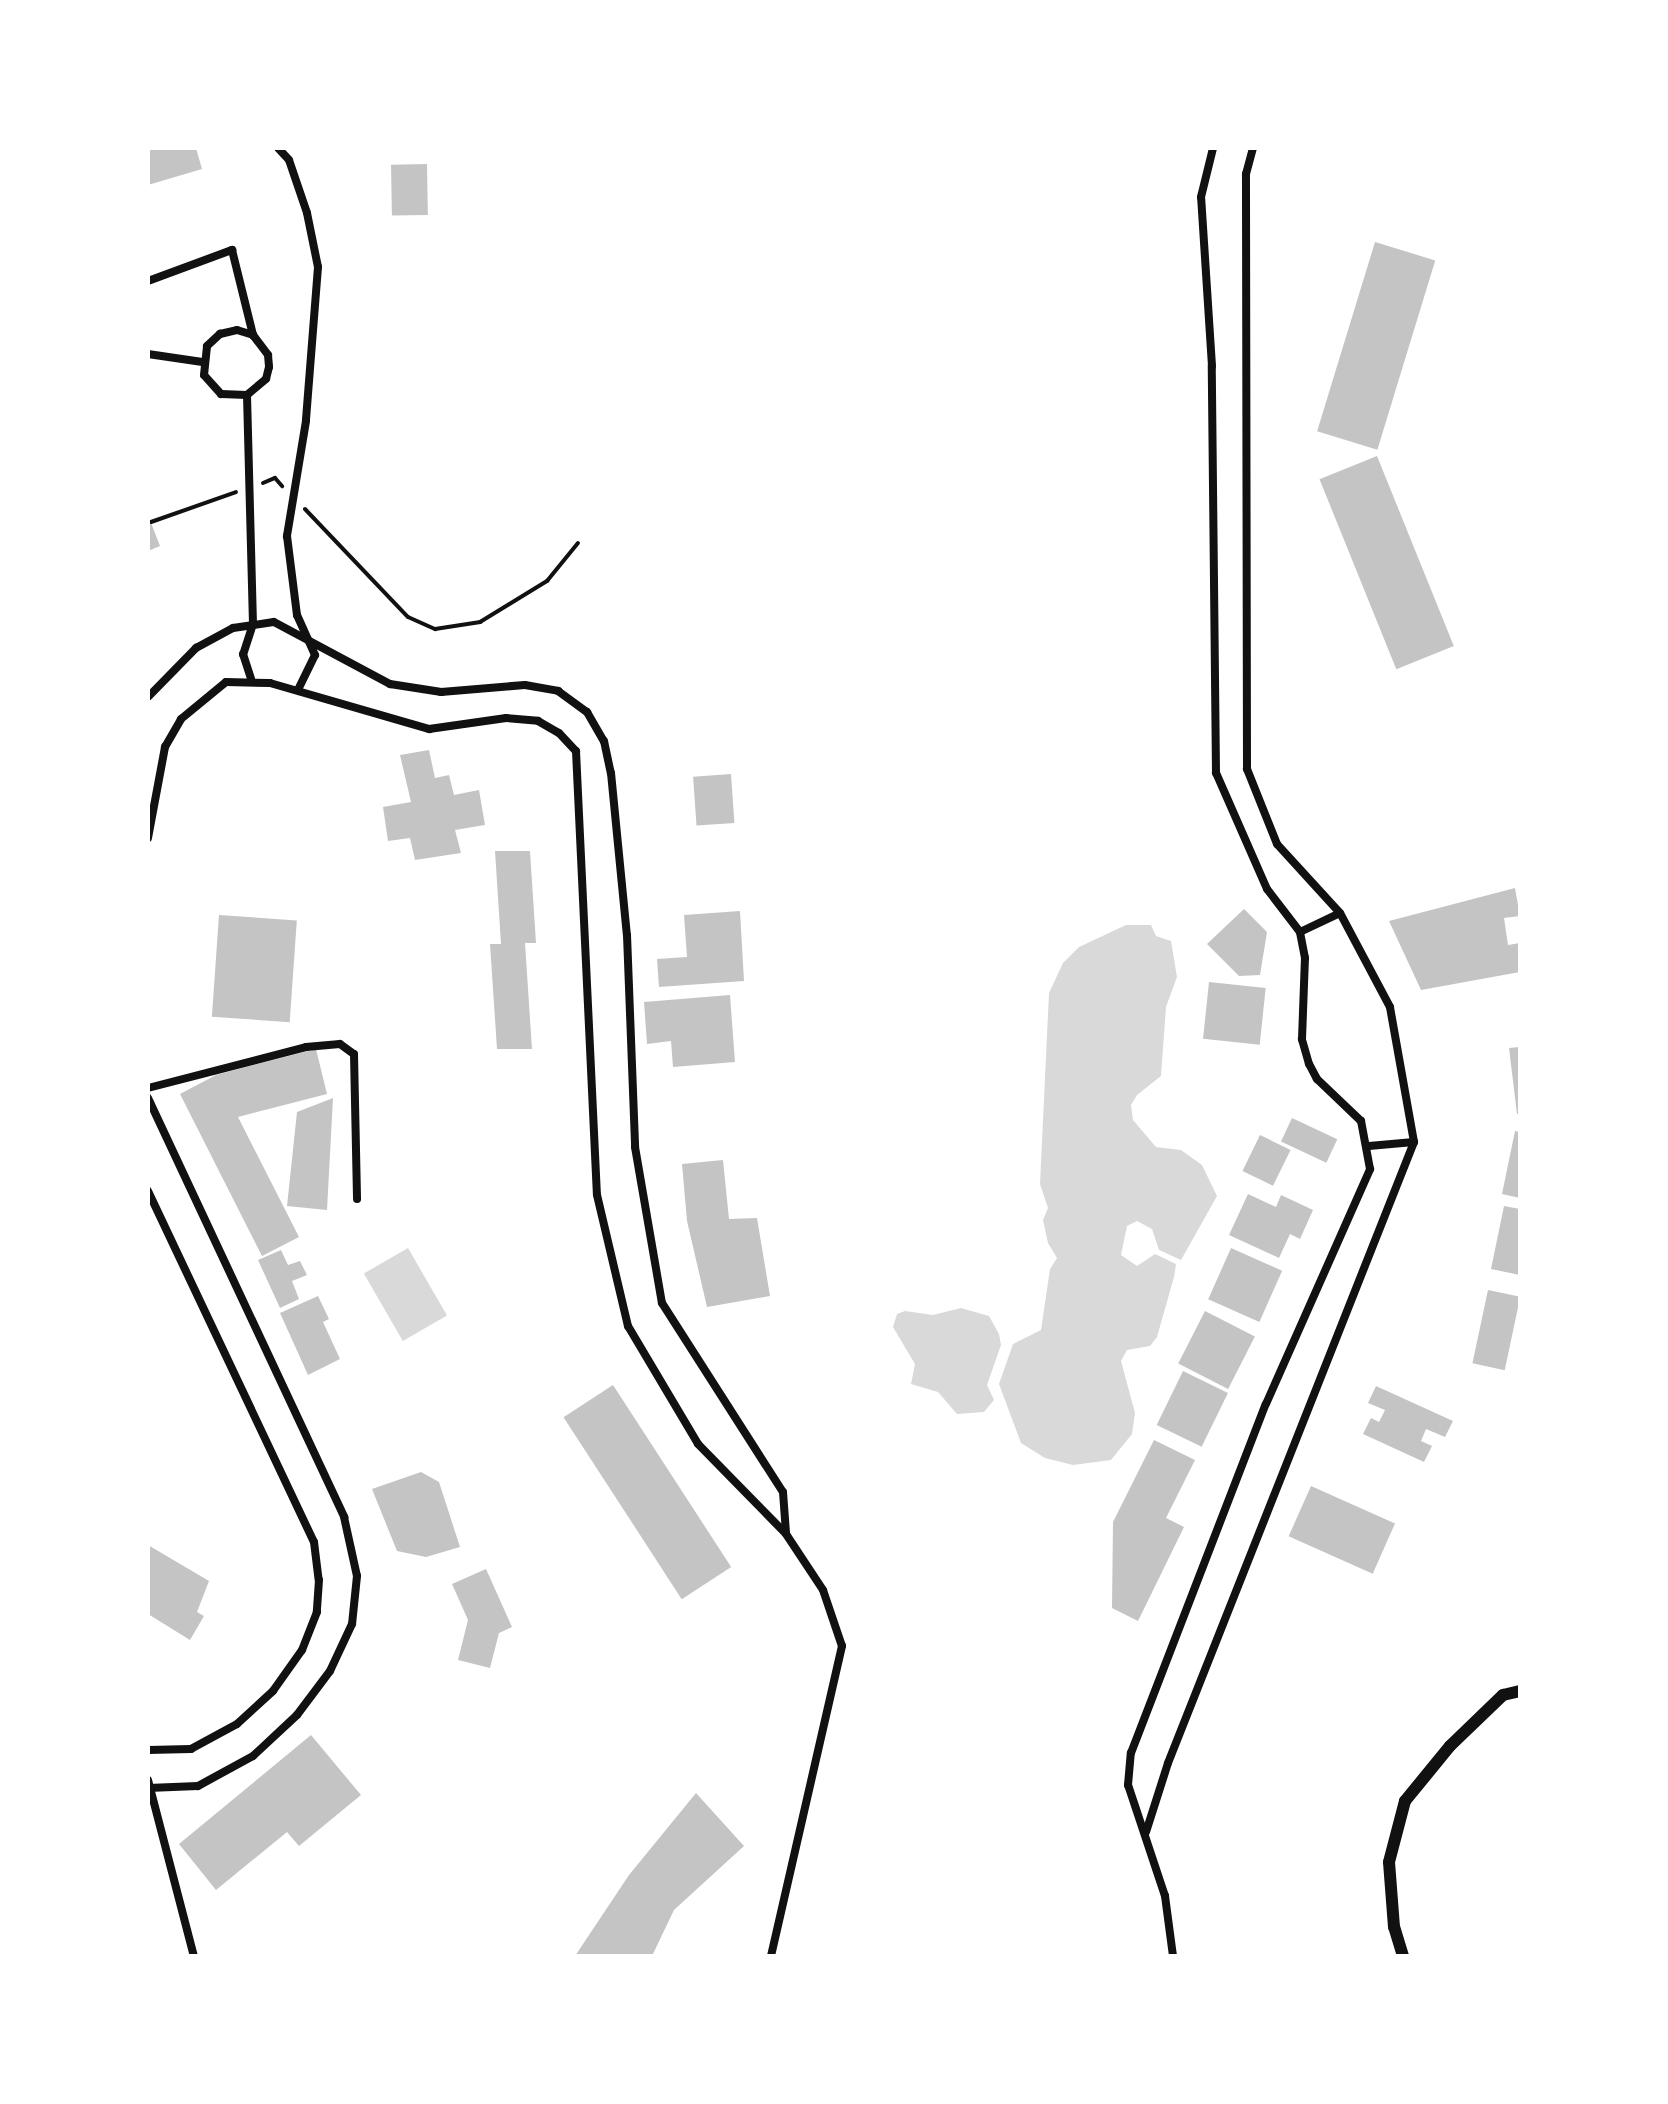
<!DOCTYPE html>
<html>
<head>
<meta charset="utf-8">
<style>
	body { margin:0 }
	#map { position:relative; width:1668px; height:2104px; overflow:hidden; background:#fff; font-family:Karla,sans-serif }
	div>[style] { position:absolute }
	[style*='--x'] { left:calc(var(--x)*1px); top:calc(var(--y)*1px); width:calc(var(--w)*1px); rotate:calc(var(--a)*1deg) }
	.water>* { inset:0; background:#d9d9d9; transform-origin:0 0 }
	.building>* { inset:0; background:#c4c4c4; transform-origin:0 0 }
	.path>* { height:4px; margin:-2px; padding:0 2px; transform-origin:2px; border-radius:2px; background:#111 }
	.minor>* { height:8px; margin:-4px; padding:0 4px; transform-origin:4px; border-radius:4px; background:#111 }
	.secondary>* { height:12px; margin:-6px; padding:0 6px; transform-origin:6px; border-radius:6px; background:#111 }
	span { translate:-50% -50%; white-space:nowrap; text-align:center; line-height:1.15; -webkit-text-stroke:6px #fff; paint-order:stroke }
	.frame { position:absolute; inset:0; border:150px solid #fff; pointer-events:none }
</style>
</head>
<body>
<div id="map">
	<div class="water">
		<div style="clip-path:polygon(1126px 925px,1151px 925px,1156px 936px,1171px 941px,1177px 977px,1166px 1007px,1161px 1076px,1137px 1095px,1131px 1105px,1133px 1120px,1156px 1147px,1181px 1150px,1202px 1165px,1217px 1196px,1181px 1260px,1159px 1250px,1152px 1229px,1137px 1221px,1127px 1226px,1121px 1255px,1137px 1266px,1155px 1254px,1176px 1264px,1174px 1277px,1157px 1337px,1150px 1346px,1127px 1350px,1121px 1361px,1135px 1413px,1132px 1434px,1111px 1460px,1073px 1465px,1045px 1458px,1021px 1443px,999px 1384px,1013px 1344px,1041px 1330px,1050px 1269px,1057px 1258px,1048px 1243px,1043px 1220px,1048px 1208px,1040px 1184px,1049px 993px,1063px 963px,1079px 947px)"></div>
		<div style="left:408px;top:1248px;width:78px;height:51px;rotate:60deg"></div>
		<div style="clip-path:polygon(961px 1308px,989px 1316px,999px 1334px,1001px 1345px,987px 1385px,994px 1400px,984px 1412px,957px 1414px,938px 1392px,911px 1384px,915px 1364px,893px 1327px,897px 1314px,905px 1311px,933px 1315px)"></div>
	</div>
	<div class="building">
		<div style="clip-path:polygon(148px 148px,196px 148px,202px 169px,148px 185px)"></div>
		<div style="left:427px;top:164px;width:51px;height:36px;rotate:89deg"></div>
		<div style="left:1375px;top:242px;width:63px;height:198px;rotate:17deg"></div>
		<div style="left:1377px;top:456px;width:205px;height:62px;rotate:68deg"></div>
		<div style="clip-path:polygon(148px 515px,160px 546px,148px 551px)"></div>
		<div style="clip-path:polygon(429px 750px,435px 778px,449px 775px,454px 795px,479px 790px,485px 825px,455px 830px,461px 853px,415px 860px,410px 838px,388px 841px,383px 807px,411px 802px,400px 755px)"></div>
		<div style="left:731px;top:774px;width:49px;height:38px;rotate:86deg"></div>
		<div style="clip-path:polygon(495px 851px,530px 851px,536px 943px,525px 943px,532px 1049px,497px 1049px,490px 944px,501px 944px)"></div>
		<div style="clip-path:polygon(1515px 888px,1520px 916px,1504px 918px,1508px 945px,1520px 943px,1520px 972px,1421px 990px,1389px 921px)"></div>
		<div style="clip-path:polygon(1244px 909px,1267px 932px,1260px 975px,1239px 976px,1207px 944px)"></div>
		<div style="clip-path:polygon(740px 911px,744px 981px,659px 987px,657px 959px,687px 957px,684px 915px)"></div>
		<div style="left:219px;top:915px;width:78px;height:102px;rotate:4deg"></div>
		<div style="left:1209px;top:982px;width:57px;height:57px;rotate:6deg"></div>
		<div style="clip-path:polygon(730px 995px,735px 1062px,673px 1067px,671px 1041px,647px 1044px,644px 1002px)"></div>
		<div style="clip-path:polygon(1520px 1047px,1520px 1114px,1517px 1114px,1509px 1048px)"></div>
		<div style="clip-path:polygon(316px 1049px,327px 1094px,238px 1117px,299px 1237px,262px 1256px,180px 1094px,216px 1075px)"></div>
		<div style="clip-path:polygon(333px 1098px,327px 1210px,287px 1206px,297px 1112px)"></div>
		<div style="left:1292px;top:1118px;width:50px;height:26px;rotate:25deg"></div>
		<div style="clip-path:polygon(1515px 1131px,1520px 1132px,1520px 1198px,1502px 1194px)"></div>
		<div style="left:1260px;top:1135px;width:34px;height:40px;rotate:26deg"></div>
		<div style="clip-path:polygon(723px 1160px,729px 1219px,757px 1218px,770px 1296px,707px 1307px,687px 1221px,682px 1164px)"></div>
		<div style="clip-path:polygon(1248px 1194px,1276px 1207px,1281px 1195px,1313px 1210px,1300px 1239px,1290px 1234px,1279px 1258px,1229px 1235px)"></div>
		<div style="clip-path:polygon(1504px 1206px,1520px 1209px,1520px 1275px,1491px 1269px)"></div>
		<div style="left:1231px;top:1248px;width:56px;height:56px;rotate:24deg"></div>
		<div style="clip-path:polygon(281px 1250px,288px 1265px,300px 1261px,307px 1275px,292px 1281px,299px 1299px,280px 1308px,258px 1260px)"></div>
		<div style="left:1488px;top:1290px;width:33px;height:75px;rotate:12deg"></div>
		<div style="clip-path:polygon(318px 1296px,329px 1319px,323px 1322px,340px 1359px,308px 1375px,280px 1313px)"></div>
		<div style="left:1205px;top:1311px;width:56px;height:59px;rotate:27deg"></div>
		<div style="left:1183px;top:1371px;width:50px;height:60px;rotate:26deg"></div>
		<div style="left:613px;top:1385px;width:217px;height:59px;rotate:57deg"></div>
		<div style="clip-path:polygon(1376px 1386px,1453px 1421px,1445px 1437px,1426px 1429px,1421px 1441px,1432px 1446px,1424px 1462px,1363px 1434px,1371px 1418px,1379px 1422px,1385px 1410px,1368px 1403px)"></div>
		<div style="clip-path:polygon(1154px 1440px,1195px 1460px,1166px 1518px,1184px 1527px,1138px 1621px,1112px 1608px,1113px 1522px)"></div>
		<div style="clip-path:polygon(421px 1472px,439px 1482px,460px 1547px,426px 1557px,397px 1551px,372px 1489px)"></div>
		<div style="left:1311px;top:1486px;width:92px;height:55px;rotate:24deg"></div>
		<div style="clip-path:polygon(148px 1545px,209px 1581px,197px 1612px,204px 1616px,190px 1640px,148px 1614px)"></div>
		<div style="clip-path:polygon(486px 1569px,512px 1627px,499px 1633px,490px 1668px,458px 1660px,468px 1620px,452px 1584px)"></div>
		<div style="clip-path:polygon(311px 1735px,361px 1795px,299px 1846px,287px 1832px,216px 1890px,179px 1844px)"></div>
		<div style="clip-path:polygon(696px 1793px,744px 1846px,674px 1910px,652px 1956px,575px 1956px,629px 1875px)"></div>
	</div>
	<div class="path">
		<div style="--x:263;--y:483;--w:13;--a:-23"></div>
		<div style="--x:275;--y:478;--w:11;--a:49"></div>
		<div style="--x:305;--y:509;--w:149;--a:46.4"></div>
		<div style="--x:408;--y:617;--w:30;--a:24"></div>
		<div style="--x:435;--y:629;--w:46;--a:-8.8"></div>
		<div style="--x:480;--y:622;--w:79;--a:-31.5"></div>
		<div style="--x:547;--y:581;--w:49;--a:-50.8"></div>
		<div style="--x:151;--y:522;--w:90;--a:-19.4"></div>
	</div>
	<div class="minor">
		<div style="--x:278;--y:148;--w:16;--a:47"></div>
		<div style="--x:289;--y:160;--w:56;--a:71.2"></div>
		<div style="--x:307;--y:213;--w:55;--a:78.5"></div>
		<div style="--x:318;--y:267;--w:154;--a:94.5"></div>
		<div style="--x:306;--y:421;--w:117;--a:99.4"></div>
		<div style="--x:287;--y:536;--w:80;--a:82.8"></div>
		<div style="--x:297;--y:615;--w:44;--a:65.8"></div>
		<div style="--x:315;--y:655;--w:39;--a:116"></div>
		<div style="--x:148;--y:281;--w:90;--a:-20.3"></div>
		<div style="--x:232;--y:250;--w:88;--a:76.1"></div>
		<div style="--x:253;--y:335;--w:25;--a:53"></div>
		<div style="--x:268;--y:355;--w:12;--a:85"></div>
		<div style="--x:269;--y:367;--w:12;--a:104"></div>
		<div style="--x:266;--y:379;--w:25;--a:140"></div>
		<div style="--x:247;--y:395;--w:26;--a:-178"></div>
		<div style="--x:221;--y:394;--w:25;--a:-132"></div>
		<div style="--x:204;--y:375;--w:29;--a:-84"></div>
		<div style="--x:207;--y:346;--w:18;--a:-43"></div>
		<div style="--x:220;--y:334;--w:17;--a:-13"></div>
		<div style="--x:237;--y:330;--w:17;--a:17"></div>
		<div style="--x:148;--y:354;--w:55;--a:8.4"></div>
		<div style="--x:247;--y:395;--w:229;--a:88.5"></div>
		<div style="--x:253;--y:624;--w:32;--a:108"></div>
		<div style="--x:243;--y:654;--w:26;--a:72"></div>
		<div style="--x:148;--y:697;--w:69;--a:-45.6"></div>
		<div style="--x:196;--y:648;--w:42;--a:-28.4"></div>
		<div style="--x:233;--y:628;--w:41;--a:-8.3"></div>
		<div style="--x:274;--y:622;--w:132;--a:28.1"></div>
		<div style="--x:390;--y:684;--w:52;--a:8.9"></div>
		<div style="--x:441;--y:692;--w:84;--a:-4.8"></div>
		<div style="--x:525;--y:685;--w:34;--a:10"></div>
		<div style="--x:558;--y:691;--w:36;--a:36"></div>
		<div style="--x:587;--y:712;--w:34;--a:60"></div>
		<div style="--x:604;--y:741;--w:33;--a:78"></div>
		<div style="--x:611;--y:773;--w:163;--a:84.4"></div>
		<div style="--x:627;--y:935;--w:212;--a:87.8"></div>
		<div style="--x:635;--y:1147;--w:158;--a:80.2"></div>
		<div style="--x:662;--y:1303;--w:224;--a:57.4"></div>
		<div style="--x:783;--y:1492;--w:41;--a:85.8"></div>
		<div style="--x:148;--y:838;--w:93;--a:-79.4"></div>
		<div style="--x:165;--y:747;--w:32;--a:-60"></div>
		<div style="--x:181;--y:719;--w:58;--a:-39.4"></div>
		<div style="--x:226;--y:682;--w:44;--a:1.3"></div>
		<div style="--x:270;--y:683;--w:166;--a:16.1"></div>
		<div style="--x:429;--y:729;--w:78;--a:-8.1"></div>
		<div style="--x:506;--y:718;--w:32;--a:5"></div>
		<div style="--x:538;--y:721;--w:24;--a:30"></div>
		<div style="--x:559;--y:733;--w:25;--a:47"></div>
		<div style="--x:576;--y:751;--w:444;--a:87.3"></div>
		<div style="--x:597;--y:1195;--w:135;--a:76.7"></div>
		<div style="--x:628;--y:1326;--w:137;--a:59.3"></div>
		<div style="--x:698;--y:1444;--w:126;--a:45.6"></div>
		<div style="--x:786;--y:1534;--w:67;--a:56.5"></div>
		<div style="--x:823;--y:1590;--w:59;--a:71.3"></div>
		<div style="--x:842;--y:1646;--w:318;--a:102.9"></div>
		<div style="--x:1300;--y:932;--w:44;--a:-25.4"></div>
		<div style="--x:148;--y:1088;--w:163;--a:-14.5"></div>
		<div style="--x:306;--y:1047;--w:34;--a:-5"></div>
		<div style="--x:340;--y:1044;--w:17;--a:36"></div>
		<div style="--x:354;--y:1054;--w:145;--a:88.8"></div>
		<div style="--x:148;--y:1098;--w:463;--a:64.9"></div>
		<div style="--x:344;--y:1517;--w:60;--a:77.6"></div>
		<div style="--x:357;--y:1576;--w:48;--a:95.9"></div>
		<div style="--x:352;--y:1624;--w:52;--a:115.1"></div>
		<div style="--x:330;--y:1671;--w:55;--a:126.9"></div>
		<div style="--x:297;--y:1715;--w:60;--a:137"></div>
		<div style="--x:253;--y:1756;--w:63;--a:151.4"></div>
		<div style="--x:198;--y:1786;--w:50;--a:177.7"></div>
		<div style="--x:1369;--y:1146;--w:45;--a:-5.1"></div>
		<div style="--x:148;--y:1191;--w:388;--a:64.7"></div>
		<div style="--x:314;--y:1542;--w:38;--a:83"></div>
		<div style="--x:319;--y:1580;--w:32;--a:94"></div>
		<div style="--x:317;--y:1612;--w:41;--a:111.5"></div>
		<div style="--x:302;--y:1650;--w:50;--a:125.3"></div>
		<div style="--x:273;--y:1691;--w:49;--a:137.5"></div>
		<div style="--x:237;--y:1724;--w:52;--a:151.5"></div>
		<div style="--x:191;--y:1749;--w:43;--a:178.7"></div>
		<div style="--x:148;--y:1780;--w:182;--a:75.4"></div>
		<div style="--x:1146;--y:1832;--w:72;--a:-72.3"></div>
		<div style="--x:1168;--y:1763;--w:668;--a:-68.39"></div>
		<div style="--x:1414;--y:1142;--w:137;--a:-100.1"></div>
		<div style="--x:1390;--y:1007;--w:106;--a:-118"></div>
		<div style="--x:1340;--y:913;--w:93;--a:-132.4"></div>
		<div style="--x:1277;--y:844;--w:81;--a:-111.8"></div>
		<div style="--x:1247;--y:769;--w:595;--a:-90.1"></div>
		<div style="--x:1246;--y:174;--w:27;--a:-75"></div>
		<div style="--x:1173;--y:1956;--w:61;--a:-97.6"></div>
		<div style="--x:1165;--y:1896;--w:117;--a:-108.4"></div>
		<div style="--x:1128;--y:1785;--w:32;--a:-85"></div>
		<div style="--x:1131;--y:1753;--w:374;--a:-68.9"></div>
		<div style="--x:1266;--y:1404;--w:257;--a:-66.1"></div>
		<div style="--x:1370;--y:1169;--w:49;--a:-100.6"></div>
		<div style="--x:1361;--y:1121;--w:61;--a:-136.3"></div>
		<div style="--x:1317;--y:1079;--w:17;--a:-118"></div>
		<div style="--x:1309;--y:1064;--w:26;--a:-106"></div>
		<div style="--x:1302;--y:1039;--w:81;--a:-87.9"></div>
		<div style="--x:1305;--y:958;--w:26;--a:-101"></div>
		<div style="--x:1300;--y:932;--w:54;--a:-127.5"></div>
		<div style="--x:1267;--y:889;--w:127;--a:-113.7"></div>
		<div style="--x:1216;--y:773;--w:407;--a:-90.6"></div>
		<div style="--x:1212;--y:366;--w:169;--a:-93.7"></div>
		<div style="--x:1201;--y:197;--w:50;--a:-76.2"></div>
	</div>
	<div class="secondary">
		<div style="--x:1403;--y:1956;--w:30;--a:-107"></div>
		<div style="--x:1394;--y:1927;--w:65;--a:-94.4"></div>
		<div style="--x:1389;--y:1862;--w:63;--a:-75.3"></div>
		<div style="--x:1405;--y:1801;--w:71;--a:-50.7"></div>
		<div style="--x:1450;--y:1746;--w:74;--a:-43.9"></div>
		<div style="--x:1503;--y:1695;--w:17;--a:-13"></div>
	</div>
	<div class="frame"></div>
</div>
</body>
</html>
